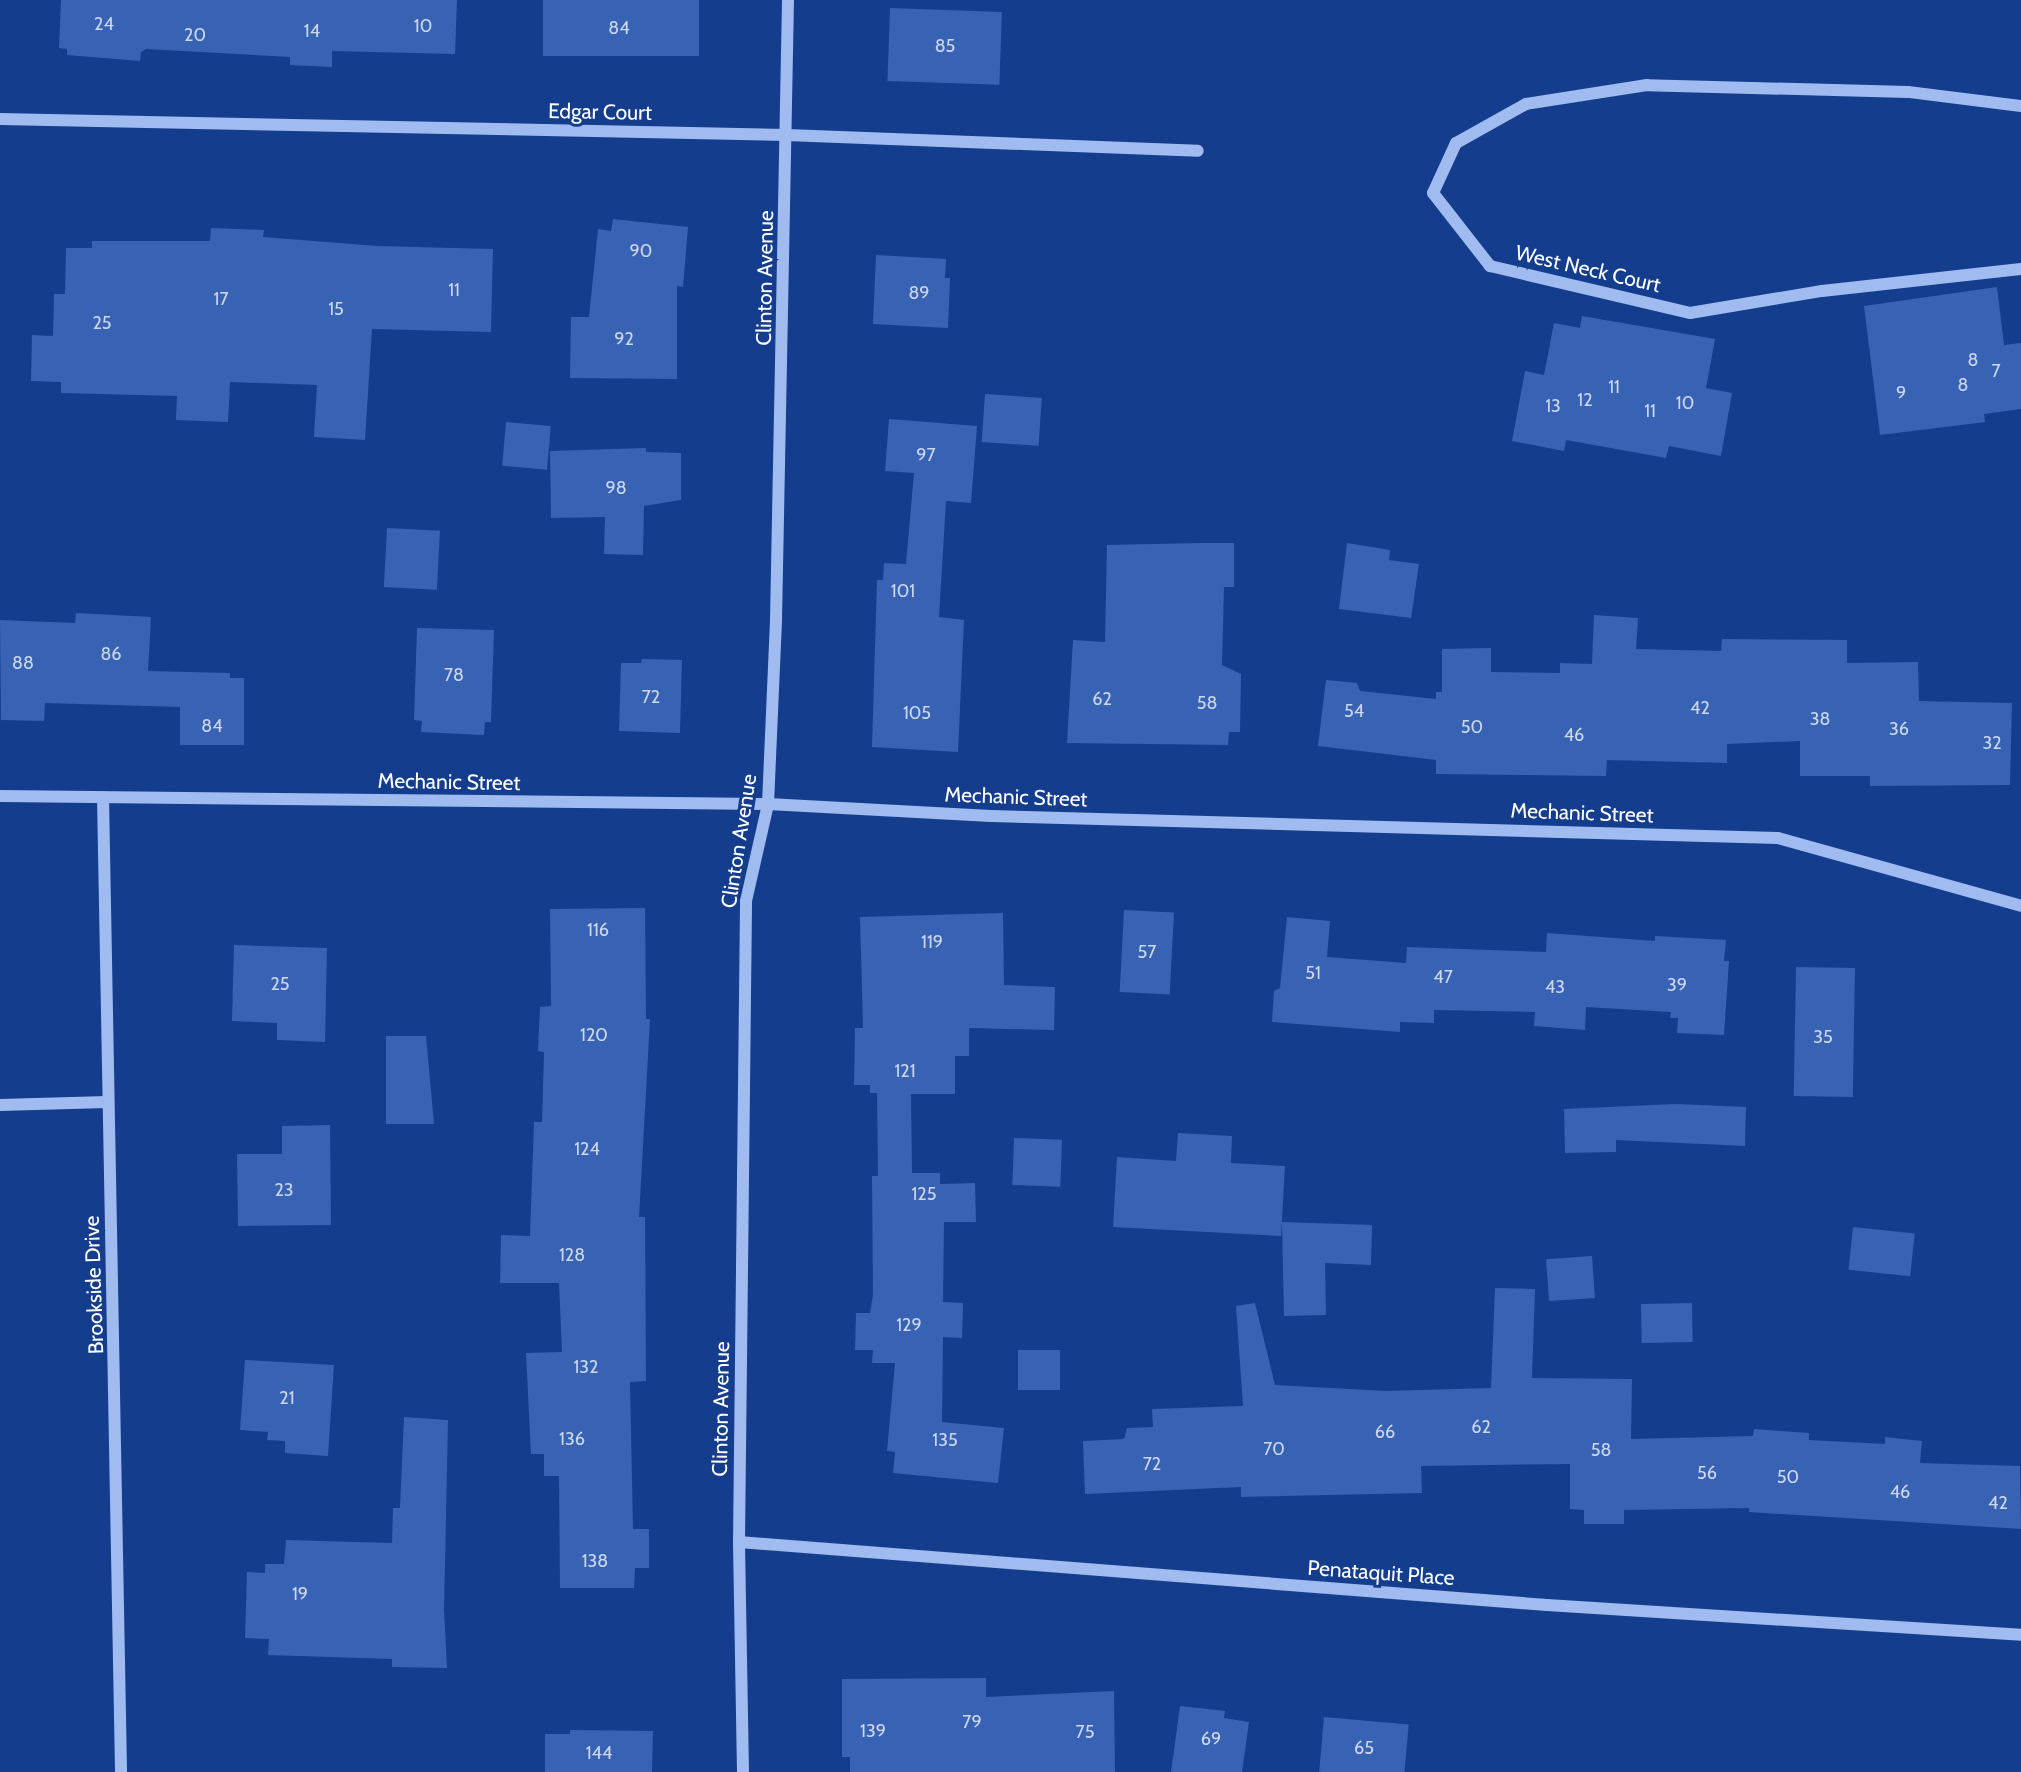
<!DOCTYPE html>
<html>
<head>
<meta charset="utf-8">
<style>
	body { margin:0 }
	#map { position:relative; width:2021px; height:1772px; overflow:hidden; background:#143d8e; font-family:Cabin,sans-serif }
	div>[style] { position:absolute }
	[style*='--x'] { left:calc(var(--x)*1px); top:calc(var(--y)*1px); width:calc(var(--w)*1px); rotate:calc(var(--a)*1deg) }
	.building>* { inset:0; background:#3863b5; transform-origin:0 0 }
	.minor>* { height:12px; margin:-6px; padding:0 6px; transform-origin:6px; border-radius:6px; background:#9fbbf0 }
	span { translate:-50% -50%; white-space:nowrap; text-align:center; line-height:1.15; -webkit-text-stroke:6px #143d8e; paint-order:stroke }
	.number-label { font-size:18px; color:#cdd8ec }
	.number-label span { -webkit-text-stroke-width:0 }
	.street-label { font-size:21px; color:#fff }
</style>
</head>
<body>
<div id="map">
	<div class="building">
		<div style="clip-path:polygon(61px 0,457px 0,455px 54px,332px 51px,332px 67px,290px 65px,290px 57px,146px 49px,141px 52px,140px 61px,67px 55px,67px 49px,59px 48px)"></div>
		<div style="left:543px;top:0;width:156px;height:56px"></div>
		<div style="left:890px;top:8px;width:112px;height:73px;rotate:2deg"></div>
		<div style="clip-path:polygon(613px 219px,688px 227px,683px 287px,677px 286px,677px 379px,570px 378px,571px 317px,589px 317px,598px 229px,611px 231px)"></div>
		<div style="clip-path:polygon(211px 228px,264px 230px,263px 237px,377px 246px,493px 249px,491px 332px,372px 329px,365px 440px,314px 437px,317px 385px,230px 382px,228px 422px,176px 420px,177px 396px,61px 393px,61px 382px,31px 381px,32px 335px,53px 336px,54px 294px,65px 294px,66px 248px,92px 248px,92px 241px,210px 241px)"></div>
		<div style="clip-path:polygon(876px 255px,946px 259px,945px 278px,950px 278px,948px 328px,873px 324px)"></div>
		<div style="clip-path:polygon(1997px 287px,2004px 345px,2021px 343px,2021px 409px,1984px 414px,1985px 422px,1880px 435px,1864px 306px)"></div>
		<div style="clip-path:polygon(1582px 316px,1715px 339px,1706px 388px,1732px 393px,1721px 456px,1669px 446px,1666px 458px,1566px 440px,1564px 451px,1512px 441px,1525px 371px,1544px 375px,1554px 323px,1580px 328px)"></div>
		<div style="left:985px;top:394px;width:57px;height:48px;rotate:4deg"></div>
		<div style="clip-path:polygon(889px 419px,977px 426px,971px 503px,946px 501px,939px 617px,964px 620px,958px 752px,872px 747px,877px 580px,883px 580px,884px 563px,906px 564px,914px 473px,885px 471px)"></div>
		<div style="left:506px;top:422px;width:45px;height:44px;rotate:5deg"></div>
		<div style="clip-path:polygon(646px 448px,646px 452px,681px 453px,681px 500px,644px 506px,643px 555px,604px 554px,605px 517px,551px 518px,550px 451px)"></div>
		<div style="left:387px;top:528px;width:53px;height:59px;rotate:3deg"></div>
		<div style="clip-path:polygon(1199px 543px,1234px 543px,1234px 587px,1224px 587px,1222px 665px,1241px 674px,1240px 732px,1229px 732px,1228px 745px,1067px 743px,1073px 640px,1105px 642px,1107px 545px)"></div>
		<div style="clip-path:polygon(1347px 543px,1390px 550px,1389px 560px,1419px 564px,1411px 618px,1339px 609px)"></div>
		<div style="clip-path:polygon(76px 613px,151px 617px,148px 671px,230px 673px,230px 678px,244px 678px,244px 745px,180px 745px,180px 707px,45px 703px,44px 721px,1px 720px,0 620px,75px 623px)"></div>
		<div style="clip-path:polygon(1594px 615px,1638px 618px,1636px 649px,1721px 651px,1722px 639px,1847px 640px,1847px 663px,1918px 662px,1919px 701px,2012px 703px,2010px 785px,1870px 786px,1870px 776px,1800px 776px,1800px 741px,1727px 744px,1727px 763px,1607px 760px,1606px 776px,1436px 774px,1436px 760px,1318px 746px,1326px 680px,1357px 683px,1360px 691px,1436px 699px,1436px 692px,1442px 692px,1442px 649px,1491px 648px,1491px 672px,1560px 673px,1560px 663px,1592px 664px)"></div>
		<div style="clip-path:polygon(417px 628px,494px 630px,491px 722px,485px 722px,484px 735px,421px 732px,422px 721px,414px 720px)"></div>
		<div style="clip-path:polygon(642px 659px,682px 660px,680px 733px,619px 731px,621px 663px,641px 663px)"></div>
		<div style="clip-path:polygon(645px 908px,646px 1019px,650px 1019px,639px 1217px,645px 1217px,646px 1381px,630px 1382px,633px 1529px,649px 1529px,649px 1568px,635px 1568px,634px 1588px,560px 1588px,559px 1476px,544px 1476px,544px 1454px,531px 1454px,526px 1353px,562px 1352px,559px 1283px,500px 1283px,501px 1235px,530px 1236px,534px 1122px,542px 1122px,544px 1052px,538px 1051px,540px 1007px,551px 1006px,550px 909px)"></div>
		<div style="left:1124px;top:910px;width:50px;height:82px;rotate:3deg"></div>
		<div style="clip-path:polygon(1003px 913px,1004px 985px,1055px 987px,1054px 1030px,969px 1028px,969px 1056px,955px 1056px,955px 1094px,911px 1094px,912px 1173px,940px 1173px,940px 1184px,975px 1183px,976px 1222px,944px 1222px,943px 1302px,963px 1303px,962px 1338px,943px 1337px,942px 1422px,1004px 1428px,998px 1483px,893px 1473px,895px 1452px,887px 1451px,895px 1363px,872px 1363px,873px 1350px,855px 1350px,856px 1313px,870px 1313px,873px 1295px,872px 1176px,878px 1176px,877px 1093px,870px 1093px,870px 1085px,854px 1085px,855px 1028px,863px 1028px,860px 917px)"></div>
		<div style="clip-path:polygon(1287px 917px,1330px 921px,1327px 957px,1406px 963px,1407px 947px,1546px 952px,1547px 933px,1655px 941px,1655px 936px,1726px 940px,1724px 961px,1729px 961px,1724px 1035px,1677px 1033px,1678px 1018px,1670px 1018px,1671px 1012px,1586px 1007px,1585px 1030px,1534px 1026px,1535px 1012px,1434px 1010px,1434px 1023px,1400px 1022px,1400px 1032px,1272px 1022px,1274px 991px,1280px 988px)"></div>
		<div style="clip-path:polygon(234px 945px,327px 948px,325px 1042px,277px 1040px,277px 1023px,232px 1021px)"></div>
		<div style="left:1796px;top:967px;width:59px;height:129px;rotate:1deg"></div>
		<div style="clip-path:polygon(386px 1036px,426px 1036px,434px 1124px,386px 1124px)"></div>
		<div style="clip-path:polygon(1676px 1104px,1746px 1107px,1745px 1146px,1616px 1140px,1616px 1152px,1565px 1153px,1564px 1109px)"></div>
		<div style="clip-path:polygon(330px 1125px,331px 1225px,238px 1226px,237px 1154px,282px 1154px,282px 1126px)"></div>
		<div style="clip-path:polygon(1178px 1133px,1232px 1136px,1231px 1163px,1285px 1166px,1281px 1236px,1113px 1227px,1117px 1157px,1176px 1161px)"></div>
		<div style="left:1014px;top:1138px;width:48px;height:47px;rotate:2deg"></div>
		<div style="clip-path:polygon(1282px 1222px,1372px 1225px,1371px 1265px,1325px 1263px,1326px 1315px,1284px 1316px)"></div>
		<div style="left:1853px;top:1227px;width:62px;height:43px;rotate:6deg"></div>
		<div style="left:1592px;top:1256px;width:42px;height:46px;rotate:86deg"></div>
		<div style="clip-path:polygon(1495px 1288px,1535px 1289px,1532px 1378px,1632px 1379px,1631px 1439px,1753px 1436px,1754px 1429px,1809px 1433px,1809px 1440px,1885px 1444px,1885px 1437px,1922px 1441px,1920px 1463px,2020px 1466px,2021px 1529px,1749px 1512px,1749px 1508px,1624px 1510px,1624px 1524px,1584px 1524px,1584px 1510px,1570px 1509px,1570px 1464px,1421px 1466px,1422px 1493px,1241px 1497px,1241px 1487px,1085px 1494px,1083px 1441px,1124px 1439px,1127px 1428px,1153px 1427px,1152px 1409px,1243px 1406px,1236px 1306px,1255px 1303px,1275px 1385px,1386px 1391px,1491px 1388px)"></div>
		<div style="left:1692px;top:1303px;width:39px;height:51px;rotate:89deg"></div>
		<div style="left:1018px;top:1350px;width:42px;height:40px"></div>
		<div style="clip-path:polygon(245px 1360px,334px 1365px,328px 1456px,285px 1453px,285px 1441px,267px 1440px,268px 1432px,240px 1430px)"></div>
		<div style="clip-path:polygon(404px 1417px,448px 1420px,444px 1610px,447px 1668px,392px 1667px,392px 1659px,268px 1655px,269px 1639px,245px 1638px,247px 1572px,265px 1573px,265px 1564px,284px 1564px,286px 1540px,392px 1543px,393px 1508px,400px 1508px)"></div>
		<div style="clip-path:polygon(986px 1678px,986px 1697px,1114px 1691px,1115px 1772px,850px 1772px,850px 1757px,842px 1757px,842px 1679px)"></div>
		<div style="clip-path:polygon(1180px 1706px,1225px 1711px,1224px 1718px,1249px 1722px,1242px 1772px,1171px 1772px)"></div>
		<div style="left:1324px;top:1717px;width:85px;height:55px;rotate:5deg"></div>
		<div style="clip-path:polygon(570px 1730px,653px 1731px,652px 1772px,545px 1772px,545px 1734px,570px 1734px)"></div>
	</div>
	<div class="minor">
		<div style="--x:2021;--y:106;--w:114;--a:-172.9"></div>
		<div style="--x:1908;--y:92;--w:261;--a:-178.5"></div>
		<div style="--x:1647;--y:85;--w:122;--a:171.1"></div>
		<div style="--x:1526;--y:104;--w:80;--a:150.9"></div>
		<div style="--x:1456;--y:143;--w:55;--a:114.7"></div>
		<div style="--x:1433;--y:193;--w:93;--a:52"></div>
		<div style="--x:1490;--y:266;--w:205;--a:13.2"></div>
		<div style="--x:1690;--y:313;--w:134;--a:-9.5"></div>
		<div style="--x:1822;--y:291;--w:200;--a:-6.3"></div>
		<div style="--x:0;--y:119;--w:787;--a:1.16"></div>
		<div style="--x:787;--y:135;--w:411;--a:2.2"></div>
		<div style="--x:0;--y:796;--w:768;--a:0.6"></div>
		<div style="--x:768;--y:804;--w:223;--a:3.1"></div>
		<div style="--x:991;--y:816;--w:787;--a:1.6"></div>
		<div style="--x:1778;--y:838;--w:252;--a:15.6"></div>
		<div style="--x:103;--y:797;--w:975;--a:88.94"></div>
		<div style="--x:0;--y:1105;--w:107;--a:-1.6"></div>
		<div style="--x:739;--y:1542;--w:810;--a:4.46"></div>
		<div style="--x:1547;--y:1605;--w:475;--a:3.6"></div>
		<div style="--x:743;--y:1772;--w:230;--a:-91"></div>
		<div style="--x:739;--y:1542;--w:641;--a:-89.37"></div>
		<div style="--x:746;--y:901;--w:99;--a:-77.2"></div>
		<div style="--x:768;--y:804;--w:184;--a:-87.5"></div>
		<div style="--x:776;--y:620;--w:620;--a:-88.89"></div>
	</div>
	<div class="number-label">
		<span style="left:104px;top:24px">24</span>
		<span style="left:423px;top:26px">10</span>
		<span style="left:619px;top:28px">84</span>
		<span style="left:312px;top:31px">14</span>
		<span style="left:195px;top:35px">20</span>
		<span style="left:945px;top:46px">85</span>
		<span style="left:641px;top:251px">90</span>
		<span style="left:454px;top:290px">11</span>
		<span style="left:919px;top:293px">89</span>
		<span style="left:221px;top:299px">17</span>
		<span style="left:336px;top:309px">15</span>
		<span style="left:102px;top:323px">25</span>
		<span style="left:624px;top:339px">92</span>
		<span style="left:1973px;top:360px">8</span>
		<span style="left:1996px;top:371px">7</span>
		<span style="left:1963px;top:385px">8</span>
		<span style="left:1614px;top:387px">11</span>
		<span style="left:1901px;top:393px">9</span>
		<span style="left:1585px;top:400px">12</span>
		<span style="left:1685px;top:403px">10</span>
		<span style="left:1553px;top:406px">13</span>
		<span style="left:1650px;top:411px">11</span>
		<span style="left:926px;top:455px">97</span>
		<span style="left:616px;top:488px">98</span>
		<span style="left:903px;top:591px">101</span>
		<span style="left:111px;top:654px">86</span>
		<span style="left:23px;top:663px">88</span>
		<span style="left:454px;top:675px">78</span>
		<span style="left:651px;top:697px">72</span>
		<span style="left:1102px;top:699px">62</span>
		<span style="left:1207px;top:703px">58</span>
		<span style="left:1700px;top:708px">42</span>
		<span style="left:1354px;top:711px">54</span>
		<span style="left:917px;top:713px">105</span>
		<span style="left:1820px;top:719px">38</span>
		<span style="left:212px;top:726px">84</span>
		<span style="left:1472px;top:727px">50</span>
		<span style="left:1899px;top:729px">36</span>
		<span style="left:1574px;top:735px">46</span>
		<span style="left:1992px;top:743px">32</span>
		<span style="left:598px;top:930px">116</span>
		<span style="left:932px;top:942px">119</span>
		<span style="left:1147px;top:952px">57</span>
		<span style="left:1313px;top:973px">51</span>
		<span style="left:1443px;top:977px">47</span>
		<span style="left:280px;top:984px">25</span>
		<span style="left:1677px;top:985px">39</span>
		<span style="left:1555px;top:987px">43</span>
		<span style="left:594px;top:1035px">120</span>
		<span style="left:1823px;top:1037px">35</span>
		<span style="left:905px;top:1071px">121</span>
		<span style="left:587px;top:1149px">124</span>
		<span style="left:284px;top:1190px">23</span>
		<span style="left:924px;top:1194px">125</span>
		<span style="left:572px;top:1255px">128</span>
		<span style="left:909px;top:1325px">129</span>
		<span style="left:586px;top:1367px">132</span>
		<span style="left:287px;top:1398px">21</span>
		<span style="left:1481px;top:1427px">62</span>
		<span style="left:1385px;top:1432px">66</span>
		<span style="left:572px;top:1439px">136</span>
		<span style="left:945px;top:1440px">135</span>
		<span style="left:1274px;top:1449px">70</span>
		<span style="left:1601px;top:1450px">58</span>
		<span style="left:1152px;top:1464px">72</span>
		<span style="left:1707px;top:1473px">56</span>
		<span style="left:1788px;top:1477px">50</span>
		<span style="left:1900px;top:1492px">46</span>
		<span style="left:1998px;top:1503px">42</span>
		<span style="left:595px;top:1561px">138</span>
		<span style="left:300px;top:1594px">19</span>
		<span style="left:972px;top:1722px">79</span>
		<span style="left:873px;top:1731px">139</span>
		<span style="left:1085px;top:1732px">75</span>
		<span style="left:1211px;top:1739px">69</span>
		<span style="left:1364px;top:1748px">65</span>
		<span style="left:599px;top:1753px">144</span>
	</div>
	<div class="street-label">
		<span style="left:600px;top:112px;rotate:1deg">Edgar Court</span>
		<span style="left:1588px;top:269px;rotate:13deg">West Neck Court</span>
		<span style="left:765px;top:278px;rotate:-89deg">Clinton Avenue</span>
		<span style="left:449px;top:782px;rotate:1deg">Mechanic Street</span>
		<span style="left:1016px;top:797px;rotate:2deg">Mechanic Street</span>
		<span style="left:1582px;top:813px;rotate:2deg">Mechanic Street</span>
		<span style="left:739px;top:841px;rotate:-81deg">Clinton Avenue</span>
		<span style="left:94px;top:1285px;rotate:-92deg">Brookside Drive</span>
		<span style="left:721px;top:1409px;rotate:-89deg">Clinton Avenue</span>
		<span style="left:1381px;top:1573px;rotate:4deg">Penataquit Place</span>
	</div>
</div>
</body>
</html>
